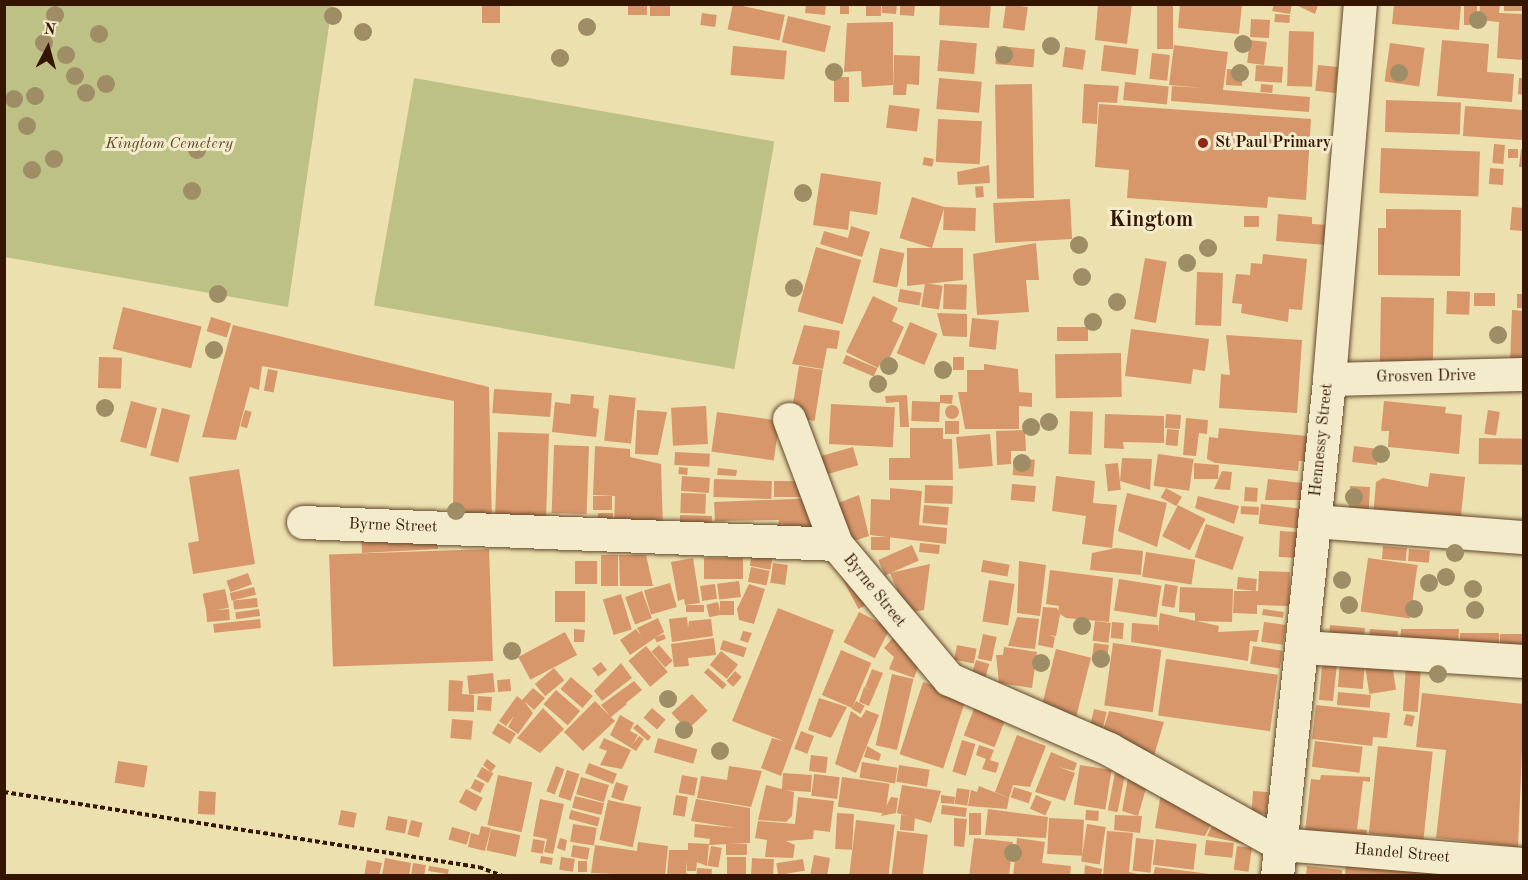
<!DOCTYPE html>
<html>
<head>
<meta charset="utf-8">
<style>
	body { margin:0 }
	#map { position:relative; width:1528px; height:880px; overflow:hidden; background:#ede0af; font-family:"Old Standard TT",serif }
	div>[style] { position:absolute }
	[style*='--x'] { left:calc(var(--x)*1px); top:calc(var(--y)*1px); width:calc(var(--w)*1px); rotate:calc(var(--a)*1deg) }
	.green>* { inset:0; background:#bec186; transform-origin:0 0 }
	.building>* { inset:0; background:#d8976b; transform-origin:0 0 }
	.round { border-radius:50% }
	.path>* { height:4px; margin-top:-2px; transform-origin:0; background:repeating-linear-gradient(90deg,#341600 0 4.5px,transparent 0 7.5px) }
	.roads { filter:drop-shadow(0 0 2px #62482c) drop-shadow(0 0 2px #62482c) }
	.minor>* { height:33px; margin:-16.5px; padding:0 16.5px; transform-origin:16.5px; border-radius:16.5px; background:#f3ebcb }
	.trees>* { width:18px; height:18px; margin:-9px; border-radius:50%; background:#9e8d65 }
	.dots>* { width:16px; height:16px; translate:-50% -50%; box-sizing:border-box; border:3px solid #f3ebcb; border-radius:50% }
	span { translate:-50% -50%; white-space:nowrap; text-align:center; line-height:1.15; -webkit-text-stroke:6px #f3ebcb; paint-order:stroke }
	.poi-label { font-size:16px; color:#341600; font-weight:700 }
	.left { translate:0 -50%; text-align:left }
	.park-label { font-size:16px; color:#5d4928; font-style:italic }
	.street-label { font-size:16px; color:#341600 }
	.district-label { font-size:22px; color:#341600; font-weight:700 }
	.frame { position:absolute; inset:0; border:6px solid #341600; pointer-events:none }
	.north { position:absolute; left:18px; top:18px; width:60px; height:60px; -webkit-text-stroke:4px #f3ebcb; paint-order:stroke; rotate:6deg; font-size:16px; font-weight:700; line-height:24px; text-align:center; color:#341600 }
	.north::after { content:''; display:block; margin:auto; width:21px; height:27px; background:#341600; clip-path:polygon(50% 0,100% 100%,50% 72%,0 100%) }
</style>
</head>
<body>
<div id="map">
	<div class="green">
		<div style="clip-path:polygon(4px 5px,332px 5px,288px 307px,5px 257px)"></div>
		<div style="left:414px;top:78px;width:366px;height:231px;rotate:10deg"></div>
	</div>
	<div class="building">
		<div style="left:482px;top:4px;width:18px;height:19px"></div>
		<div style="left:628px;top:4px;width:19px;height:11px"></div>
		<div style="left:650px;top:4px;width:20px;height:12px"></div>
		<div style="left:733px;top:4px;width:53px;height:26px;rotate:12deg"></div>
		<div style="clip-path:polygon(806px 4px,826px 4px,825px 15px,805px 13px)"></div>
		<div style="left:840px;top:4px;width:9px;height:10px"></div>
		<div style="left:866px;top:4px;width:15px;height:12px"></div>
		<div style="clip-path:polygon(882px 4px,897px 4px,896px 14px,882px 13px)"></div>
		<div style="clip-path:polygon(900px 4px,915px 4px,914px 16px,900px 15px)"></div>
		<div style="clip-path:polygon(940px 4px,991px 4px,989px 28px,939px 25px)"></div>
		<div style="left:1006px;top:4px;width:22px;height:24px;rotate:8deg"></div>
		<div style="clip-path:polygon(1098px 4px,1132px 4px,1127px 44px,1095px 40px)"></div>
		<div style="left:1157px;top:4px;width:16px;height:45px"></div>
		<div style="clip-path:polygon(1180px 4px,1242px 4px,1239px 34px,1178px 28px)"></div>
		<div style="clip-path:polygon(1274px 4px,1292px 4px,1290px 14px,1272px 11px)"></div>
		<div style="clip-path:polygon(1394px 4px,1461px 4px,1459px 30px,1392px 24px)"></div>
		<div style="left:1464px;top:4px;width:13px;height:21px"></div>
		<div style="clip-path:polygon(1480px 4px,1500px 4px,1499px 13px,1524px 14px,1524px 60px,1497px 58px,1499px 22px,1479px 20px)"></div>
		<div style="left:1504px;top:4px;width:20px;height:7px"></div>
		<div style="clip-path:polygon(1296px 5px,1318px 5px,1315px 14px)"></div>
		<div style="left:702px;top:13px;width:15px;height:12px;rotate:8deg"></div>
		<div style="left:1275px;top:14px;width:15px;height:8px;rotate:4deg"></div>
		<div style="left:788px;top:16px;width:44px;height:27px;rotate:13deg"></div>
		<div style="left:1251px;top:19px;width:19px;height:18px;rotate:3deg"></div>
		<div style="clip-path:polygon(893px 22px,893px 85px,862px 87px,861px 71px,844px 72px,847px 23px)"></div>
		<div style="left:1289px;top:31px;width:25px;height:55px;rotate:2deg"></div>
		<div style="left:940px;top:40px;width:37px;height:31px;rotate:5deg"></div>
		<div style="left:1250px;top:40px;width:17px;height:23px;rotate:7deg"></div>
		<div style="clip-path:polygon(1442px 40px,1489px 44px,1487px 72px,1514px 74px,1512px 102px,1437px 96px)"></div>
		<div style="left:1390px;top:43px;width:35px;height:39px;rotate:8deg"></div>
		<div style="left:1104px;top:45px;width:35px;height:26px;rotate:7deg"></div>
		<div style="clip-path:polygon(1174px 45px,1228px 52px,1223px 90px,1310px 97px,1309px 112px,1171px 101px,1172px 86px,1204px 88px,1169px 85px)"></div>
		<div style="left:733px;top:46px;width:54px;height:29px;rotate:5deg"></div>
		<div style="left:997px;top:46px;width:38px;height:18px;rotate:5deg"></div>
		<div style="left:1065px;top:47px;width:21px;height:20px;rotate:8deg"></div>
		<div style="left:1152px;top:53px;width:18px;height:26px;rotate:6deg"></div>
		<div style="clip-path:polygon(894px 55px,920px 56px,919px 85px,907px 84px,906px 95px,893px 95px)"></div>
		<div style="left:1256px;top:65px;width:27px;height:16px;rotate:4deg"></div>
		<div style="left:1318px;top:65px;width:20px;height:26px;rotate:6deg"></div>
		<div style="left:1227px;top:69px;width:16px;height:16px;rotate:4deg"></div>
		<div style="left:834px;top:77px;width:15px;height:25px"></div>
		<div style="left:939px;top:78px;width:43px;height:31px;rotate:5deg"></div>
		<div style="clip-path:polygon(1519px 78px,1524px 78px,1524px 95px,1518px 94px)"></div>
		<div style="left:1125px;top:82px;width:44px;height:18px;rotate:6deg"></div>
		<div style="left:1032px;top:84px;width:114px;height:37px;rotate:89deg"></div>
		<div style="clip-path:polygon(1084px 84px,1119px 86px,1117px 103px,1098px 102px,1097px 124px,1082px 123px)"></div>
		<div style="left:1261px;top:84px;width:12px;height:8px;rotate:5deg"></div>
		<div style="left:1386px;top:100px;width:75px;height:32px;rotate:2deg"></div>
		<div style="clip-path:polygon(1099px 104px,1311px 119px,1306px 200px,1268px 197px,1267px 208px,1127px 198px,1129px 170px,1095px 167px)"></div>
		<div style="left:889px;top:105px;width:31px;height:23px;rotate:7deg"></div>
		<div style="left:1465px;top:106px;width:59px;height:30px;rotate:4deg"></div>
		<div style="left:938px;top:119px;width:44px;height:43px;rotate:3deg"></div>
		<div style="left:1494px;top:144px;width:11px;height:19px;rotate:5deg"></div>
		<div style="left:1381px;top:148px;width:99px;height:45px;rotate:2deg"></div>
		<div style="left:1508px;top:149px;width:10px;height:9px"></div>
		<div style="clip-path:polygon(1521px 149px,1524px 150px,1524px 167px,1519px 167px)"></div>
		<div style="left:924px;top:157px;width:10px;height:8px;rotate:11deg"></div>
		<div style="clip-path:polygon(989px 165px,990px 183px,958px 185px,957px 172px)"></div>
		<div style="left:1490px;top:168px;width:14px;height:16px;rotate:4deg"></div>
		<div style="clip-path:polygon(821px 173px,881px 182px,877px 215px,850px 211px,848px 230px,813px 225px)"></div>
		<div style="left:983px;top:186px;width:11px;height:8px;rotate:85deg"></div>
		<div style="left:912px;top:197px;width:34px;height:43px;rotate:17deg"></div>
		<div style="left:1070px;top:199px;width:40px;height:77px;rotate:87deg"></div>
		<div style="left:944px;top:207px;width:32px;height:23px;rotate:2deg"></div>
		<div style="left:1512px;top:207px;width:12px;height:23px;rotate:5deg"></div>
		<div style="clip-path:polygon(1386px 209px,1461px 210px,1460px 276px,1378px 275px,1378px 228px,1386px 228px)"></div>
		<div style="clip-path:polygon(1278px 214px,1312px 217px,1312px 224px,1328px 225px,1327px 245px,1276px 241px)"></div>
		<div style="left:1244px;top:216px;width:15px;height:11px"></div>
		<div style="clip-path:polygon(851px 226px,870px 232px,862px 257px,820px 244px,824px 231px,848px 238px)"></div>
		<div style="clip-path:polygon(1036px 243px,1039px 280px,1026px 280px,1029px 312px,977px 315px,973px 254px)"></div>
		<div style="left:816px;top:247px;width:47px;height:67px;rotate:16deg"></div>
		<div style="left:880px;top:248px;width:25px;height:35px;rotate:12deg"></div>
		<div style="clip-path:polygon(907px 248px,963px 248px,963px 280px,907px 286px)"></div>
		<div style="clip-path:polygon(1263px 254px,1307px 259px,1302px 310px,1289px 309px,1288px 322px,1241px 313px,1242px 304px,1232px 303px,1236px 274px,1250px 275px,1251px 263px,1262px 264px)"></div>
		<div style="left:1145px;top:258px;width:22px;height:62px;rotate:10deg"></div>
		<div style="left:1197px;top:272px;width:26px;height:53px;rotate:2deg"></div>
		<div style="left:925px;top:283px;width:18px;height:24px;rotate:9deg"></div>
		<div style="left:944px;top:284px;width:23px;height:25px;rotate:2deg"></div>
		<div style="left:900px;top:289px;width:22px;height:13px;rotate:10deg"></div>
		<div style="left:1447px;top:291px;width:23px;height:23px;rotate:2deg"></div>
		<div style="left:1474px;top:293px;width:21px;height:13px"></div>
		<div style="left:1517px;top:294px;width:7px;height:14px"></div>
		<div style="clip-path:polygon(873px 296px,898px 308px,892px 321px,904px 327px,888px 361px,883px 359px,878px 368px,846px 352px)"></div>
		<div style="left:1381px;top:297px;width:53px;height:66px;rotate:1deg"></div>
		<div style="left:123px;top:307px;width:81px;height:43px;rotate:14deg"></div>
		<div style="clip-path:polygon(1512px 310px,1524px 311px,1524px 364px,1510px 364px)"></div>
		<div style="clip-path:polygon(937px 313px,967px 314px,967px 337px,943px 336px)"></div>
		<div style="left:211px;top:317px;width:21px;height:15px;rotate:17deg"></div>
		<div style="left:972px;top:318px;width:27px;height:29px;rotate:6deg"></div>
		<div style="left:910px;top:322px;width:30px;height:34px;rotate:23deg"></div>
		<div style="clip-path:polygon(233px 325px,489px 387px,492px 524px,453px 518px,454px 401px,262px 366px,259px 390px,250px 387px,236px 440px,202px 437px)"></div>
		<div style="clip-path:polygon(804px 325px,840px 331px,837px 349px,827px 348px,823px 369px,792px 364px)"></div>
		<div style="left:1057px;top:327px;width:31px;height:14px"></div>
		<div style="clip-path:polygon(1131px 329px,1209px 339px,1205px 371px,1193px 369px,1191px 384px,1125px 376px)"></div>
		<div style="clip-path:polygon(1226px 335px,1302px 340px,1297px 413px,1219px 408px,1221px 374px,1230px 375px)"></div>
		<div style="left:1121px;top:353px;width:44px;height:66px;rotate:89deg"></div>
		<div style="left:846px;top:355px;width:34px;height:9px;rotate:23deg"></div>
		<div style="left:99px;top:357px;width:23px;height:31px;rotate:2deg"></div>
		<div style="left:964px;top:357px;width:13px;height:11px;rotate:90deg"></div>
		<div style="clip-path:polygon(984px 364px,1018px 369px,1019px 392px,1032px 393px,1032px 407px,1019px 406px,1019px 429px,965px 429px,958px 392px,967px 392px,967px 370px,984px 370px)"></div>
		<div style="left:799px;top:366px;width:24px;height:52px;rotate:9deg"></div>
		<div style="left:268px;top:369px;width:10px;height:22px;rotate:11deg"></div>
		<div style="left:494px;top:389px;width:58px;height:24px;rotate:4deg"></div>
		<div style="clip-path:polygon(571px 394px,594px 396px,593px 408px,599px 409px,596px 437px,552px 432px,555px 402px,570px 404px)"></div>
		<div style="left:609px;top:395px;width:27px;height:46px;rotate:6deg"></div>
		<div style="clip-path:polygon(907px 395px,909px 427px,900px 427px,899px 402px,886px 403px,885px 396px)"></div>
		<div style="clip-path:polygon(940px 395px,953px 395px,952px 404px,940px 403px)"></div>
		<div style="left:131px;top:401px;width:27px;height:42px;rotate:15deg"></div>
		<div style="left:912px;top:401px;width:28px;height:20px;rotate:2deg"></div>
		<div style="clip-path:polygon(1384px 401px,1446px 407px,1445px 413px,1462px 415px,1459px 454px,1388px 447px,1389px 431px,1381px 431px)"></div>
		<div style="left:831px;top:404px;width:64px;height:40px;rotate:3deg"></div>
		<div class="round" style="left:945px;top:405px;width:14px;height:14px"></div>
		<div style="left:706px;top:406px;width:38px;height:35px;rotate:87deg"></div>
		<div style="left:162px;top:408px;width:29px;height:49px;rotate:14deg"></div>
		<div style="left:245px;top:410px;width:7px;height:17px;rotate:16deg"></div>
		<div style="clip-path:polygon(637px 410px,667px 412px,658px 455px,635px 454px)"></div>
		<div style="left:1488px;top:410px;width:12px;height:24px;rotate:9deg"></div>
		<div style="left:1070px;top:411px;width:23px;height:43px;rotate:2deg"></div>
		<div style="left:717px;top:412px;width:63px;height:40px;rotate:8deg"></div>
		<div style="clip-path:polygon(1105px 414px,1164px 416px,1164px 443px,1123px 442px,1124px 449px,1104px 448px)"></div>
		<div style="left:1166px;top:414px;width:15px;height:14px;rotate:4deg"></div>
		<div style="clip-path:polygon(1186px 418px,1208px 420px,1207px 434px,1199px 433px,1196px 456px,1183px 455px)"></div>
		<div style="left:945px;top:421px;width:14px;height:13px"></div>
		<div style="clip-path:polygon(910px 428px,943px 428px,943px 439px,952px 439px,953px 480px,889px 480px,889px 458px,910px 458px)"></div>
		<div style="clip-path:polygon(1219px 428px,1308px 436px,1305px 461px,1299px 461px,1298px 471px,1215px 463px,1207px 459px,1209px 437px,1218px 438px)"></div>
		<div style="left:1167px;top:429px;width:12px;height:16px;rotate:5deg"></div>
		<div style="clip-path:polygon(1025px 430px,1026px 451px,1011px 451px,1011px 464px,997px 465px,996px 431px)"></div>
		<div style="left:498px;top:432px;width:51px;height:83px;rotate:2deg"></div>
		<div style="left:990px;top:434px;width:32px;height:34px;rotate:85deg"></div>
		<div style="left:1479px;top:438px;width:45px;height:26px;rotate:1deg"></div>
		<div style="left:554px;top:445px;width:35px;height:68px;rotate:2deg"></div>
		<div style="clip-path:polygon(595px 446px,630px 449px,630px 457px,661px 464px,663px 529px,614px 527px,615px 496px,593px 495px)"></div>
		<div style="left:1354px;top:446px;width:25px;height:16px;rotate:7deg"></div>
		<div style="left:853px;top:447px;width:19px;height:34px;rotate:74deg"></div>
		<div style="left:675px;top:452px;width:35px;height:13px;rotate:3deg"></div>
		<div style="left:1158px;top:454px;width:36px;height:32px;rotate:8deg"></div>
		<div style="left:1014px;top:458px;width:21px;height:17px;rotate:5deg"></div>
		<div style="clip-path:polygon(1122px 458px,1152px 459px,1150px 490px,1120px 481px)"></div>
		<div style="left:1118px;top:463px;width:27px;height:13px;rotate:84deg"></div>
		<div style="clip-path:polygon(1194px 463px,1219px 465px,1218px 479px,1194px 479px)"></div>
		<div style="left:679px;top:467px;width:9px;height:7px;rotate:6deg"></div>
		<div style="clip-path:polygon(718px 468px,737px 470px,736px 476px,717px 475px)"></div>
		<div style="clip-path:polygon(239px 469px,255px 564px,193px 574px,188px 543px,199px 541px,189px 477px)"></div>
		<div style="clip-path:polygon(1222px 471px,1232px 472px,1230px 490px,1214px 489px)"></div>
		<div style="clip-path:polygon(1430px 473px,1465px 477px,1461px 516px,1451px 515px,1450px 526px,1373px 518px,1376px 482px,1383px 478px,1428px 487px)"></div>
		<div style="left:682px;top:476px;width:28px;height:15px;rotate:4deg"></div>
		<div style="clip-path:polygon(1056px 476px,1095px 481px,1093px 503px,1117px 505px,1112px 548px,1082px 544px,1086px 516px,1052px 511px)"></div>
		<div style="left:714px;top:479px;width:58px;height:18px;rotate:2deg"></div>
		<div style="clip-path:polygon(1268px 479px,1311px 484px,1309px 500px,1265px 500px)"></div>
		<div style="left:774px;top:481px;width:33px;height:16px"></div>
		<div style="left:1012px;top:484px;width:24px;height:16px;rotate:5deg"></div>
		<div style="left:925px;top:485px;width:28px;height:18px;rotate:2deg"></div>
		<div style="left:1350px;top:486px;width:20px;height:24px;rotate:3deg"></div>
		<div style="left:1245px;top:487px;width:13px;height:14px;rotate:4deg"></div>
		<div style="clip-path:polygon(890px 488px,922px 491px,919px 525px,947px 528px,946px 544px,870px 535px,871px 499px,890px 500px)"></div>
		<div style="left:1166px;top:488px;width:18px;height:11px;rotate:29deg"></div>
		<div style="left:681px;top:493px;width:25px;height:20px;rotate:2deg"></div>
		<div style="clip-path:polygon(1127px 493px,1167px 503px,1157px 547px,1118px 531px)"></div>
		<div style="clip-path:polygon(859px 495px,869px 536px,854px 541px,838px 503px)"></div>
		<div style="left:593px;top:496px;width:19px;height:14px"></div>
		<div style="clip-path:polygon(1198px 496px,1239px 506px,1234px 524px,1195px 508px)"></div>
		<div style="clip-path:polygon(817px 498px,819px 533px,785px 534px,782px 522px,782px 535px,776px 535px,779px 520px,715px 521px,714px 502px)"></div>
		<div style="left:1261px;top:504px;width:43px;height:20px;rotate:7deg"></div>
		<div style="left:924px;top:505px;width:25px;height:18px;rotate:5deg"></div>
		<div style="left:1178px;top:505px;width:31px;height:35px;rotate:27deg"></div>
		<div style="left:1241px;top:506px;width:18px;height:8px;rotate:3deg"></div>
		<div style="left:598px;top:513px;width:15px;height:7px"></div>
		<div style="left:680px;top:515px;width:32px;height:16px;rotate:2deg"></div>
		<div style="left:1206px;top:524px;width:40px;height:35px;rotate:19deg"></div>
		<div style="left:437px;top:531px;width:18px;height:76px;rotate:87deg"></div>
		<div style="left:1280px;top:531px;width:22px;height:26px;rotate:3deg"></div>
		<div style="left:871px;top:537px;width:19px;height:13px"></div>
		<div style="left:920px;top:543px;width:20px;height:9px;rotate:6deg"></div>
		<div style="left:912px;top:545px;width:17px;height:37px;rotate:66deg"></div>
		<div style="left:1383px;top:546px;width:24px;height:13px;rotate:5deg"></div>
		<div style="clip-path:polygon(1116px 548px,1143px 551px,1141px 575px,1090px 570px,1092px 553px)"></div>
		<div style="left:489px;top:549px;width:112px;height:160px;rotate:88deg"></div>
		<div style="left:1409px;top:549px;width:21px;height:12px;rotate:5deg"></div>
		<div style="left:1146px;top:552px;width:50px;height:25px;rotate:9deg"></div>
		<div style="left:752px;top:554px;width:21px;height:12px;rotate:11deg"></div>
		<div style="left:601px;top:555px;width:17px;height:31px"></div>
		<div style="clip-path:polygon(619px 555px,646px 555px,653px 586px,620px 586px)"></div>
		<div style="clip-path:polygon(693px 558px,700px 603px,685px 605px,684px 599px,678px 601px,671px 562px)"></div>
		<div style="left:743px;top:558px;width:21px;height:39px;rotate:90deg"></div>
		<div style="left:1368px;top:558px;width:50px;height:54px;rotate:8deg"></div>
		<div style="left:983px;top:560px;width:27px;height:12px;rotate:10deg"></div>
		<div style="left:597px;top:561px;width:23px;height:22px;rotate:90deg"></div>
		<div style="clip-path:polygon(1019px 561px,1046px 565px,1040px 616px,1017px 613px)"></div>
		<div style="left:773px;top:563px;width:15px;height:20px;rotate:8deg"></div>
		<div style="clip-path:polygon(930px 564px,924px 610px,907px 613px,890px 573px)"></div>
		<div style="left:751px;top:567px;width:19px;height:15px;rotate:12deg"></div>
		<div style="left:853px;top:569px;width:38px;height:14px;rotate:62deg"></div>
		<div style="clip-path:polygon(1050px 570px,1113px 578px,1109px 622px,1066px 618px,1058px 613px,1059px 606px,1046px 604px)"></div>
		<div style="clip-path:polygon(1259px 571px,1290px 572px,1289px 606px,1257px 605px,1257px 614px,1233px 613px,1234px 591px,1258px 591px)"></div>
		<div style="left:248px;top:573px;width:12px;height:23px;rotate:70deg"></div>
		<div style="left:1238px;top:577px;width:19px;height:12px;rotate:6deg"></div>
		<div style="left:1119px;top:579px;width:43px;height:32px;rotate:9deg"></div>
		<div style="left:989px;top:580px;width:26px;height:42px;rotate:9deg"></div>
		<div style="left:739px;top:581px;width:16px;height:22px;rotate:83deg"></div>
		<div style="left:670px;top:583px;width:25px;height:27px;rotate:74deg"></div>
		<div style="left:715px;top:584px;width:15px;height:15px;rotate:82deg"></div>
		<div style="clip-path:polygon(749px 584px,765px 589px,754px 624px,739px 620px,737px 609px)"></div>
		<div style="left:1165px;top:584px;width:13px;height:22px;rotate:9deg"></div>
		<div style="left:254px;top:587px;width:8px;height:25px;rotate:76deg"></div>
		<div style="clip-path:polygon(1180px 587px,1233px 589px,1232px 622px,1195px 621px,1195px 613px,1179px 612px)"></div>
		<div style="left:225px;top:589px;width:19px;height:23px;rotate:78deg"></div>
		<div style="left:555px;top:591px;width:30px;height:31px"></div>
		<div style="left:642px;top:591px;width:29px;height:18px;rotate:70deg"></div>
		<div style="left:621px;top:594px;width:37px;height:19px;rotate:73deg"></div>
		<div style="left:257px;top:598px;width:9px;height:24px;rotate:84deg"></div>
		<div style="left:734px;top:601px;width:14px;height:14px;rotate:90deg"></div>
		<div style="left:718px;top:602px;width:13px;height:12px;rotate:77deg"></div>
		<div style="left:704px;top:605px;width:7px;height:18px;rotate:90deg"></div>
		<div style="clip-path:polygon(1043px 607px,1057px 608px,1060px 615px,1056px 636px,1049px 635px,1055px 637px,1053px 648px,1038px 645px)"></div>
		<div style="clip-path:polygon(778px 608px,834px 630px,781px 776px,761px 768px,772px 738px,786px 742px,732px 721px)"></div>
		<div style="left:229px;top:609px;width:11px;height:23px;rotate:85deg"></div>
		<div style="left:259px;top:609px;width:7px;height:24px;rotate:82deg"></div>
		<div style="left:1263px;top:609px;width:21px;height:6px;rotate:8deg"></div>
		<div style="left:859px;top:612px;width:35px;height:34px;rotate:27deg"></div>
		<div style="clip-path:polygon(1160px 613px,1219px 626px,1218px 632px,1259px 630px,1257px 642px,1250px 641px,1248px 661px,1131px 642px,1132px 623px,1158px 625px,1158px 633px)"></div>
		<div style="clip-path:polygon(687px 617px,688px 628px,689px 621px,711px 619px,713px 636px,672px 642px,669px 619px)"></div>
		<div style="clip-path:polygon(1017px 617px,1039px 619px,1035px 649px,1008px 646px)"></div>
		<div style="clip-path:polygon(658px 618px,664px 632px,630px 655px,620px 640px,636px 629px,641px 635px,637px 628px)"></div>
		<div style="left:260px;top:619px;width:9px;height:47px;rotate:84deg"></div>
		<div style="left:1095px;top:621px;width:16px;height:20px;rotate:7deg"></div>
		<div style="left:1112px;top:622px;width:12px;height:16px;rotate:5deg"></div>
		<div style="left:1264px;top:622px;width:22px;height:20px;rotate:8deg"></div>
		<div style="left:1330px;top:625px;width:35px;height:13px;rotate:5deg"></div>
		<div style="clip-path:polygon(574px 629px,585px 630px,584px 642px,574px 642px)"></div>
		<div style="left:1370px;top:629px;width:28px;height:13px;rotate:4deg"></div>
		<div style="clip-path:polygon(1401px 629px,1459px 629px,1458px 646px,1400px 643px)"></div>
		<div style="clip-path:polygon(743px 631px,752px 633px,748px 643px,740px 640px)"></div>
		<div style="left:565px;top:632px;width:26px;height:53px;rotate:62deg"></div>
		<div style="left:1460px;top:633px;width:39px;height:14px"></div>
		<div style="left:664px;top:634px;width:5px;height:10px;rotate:68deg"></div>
		<div style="clip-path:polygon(896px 634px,922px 656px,914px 678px,889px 669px,894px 657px,884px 648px)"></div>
		<div style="left:983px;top:634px;width:14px;height:25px;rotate:12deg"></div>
		<div style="left:1500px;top:634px;width:24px;height:15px"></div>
		<div style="clip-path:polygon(714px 638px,716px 655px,688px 658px,689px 666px,674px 667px,671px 644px)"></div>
		<div style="left:723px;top:640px;width:25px;height:10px;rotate:18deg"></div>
		<div style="left:1094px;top:643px;width:15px;height:18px;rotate:8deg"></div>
		<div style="left:1113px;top:643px;width:49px;height:63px;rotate:8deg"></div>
		<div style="left:659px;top:645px;width:21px;height:10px;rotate:49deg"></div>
		<div style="left:957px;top:645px;width:20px;height:15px;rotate:11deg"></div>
		<div style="left:646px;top:646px;width:34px;height:23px;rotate:50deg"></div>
		<div style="left:1253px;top:646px;width:30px;height:18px;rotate:9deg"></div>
		<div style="clip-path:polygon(1004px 647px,1037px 652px,1032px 688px,999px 683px,996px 655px,1003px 655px)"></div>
		<div style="left:1056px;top:649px;width:36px;height:60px;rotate:14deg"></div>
		<div style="left:841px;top:650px;width:33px;height:49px;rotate:23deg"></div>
		<div style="left:721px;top:651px;width:22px;height:18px;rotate:39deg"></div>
		<div style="left:1166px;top:659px;width:113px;height:57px;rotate:8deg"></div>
		<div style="left:976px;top:660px;width:14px;height:15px;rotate:17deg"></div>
		<div style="left:601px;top:662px;width:10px;height:11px;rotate:53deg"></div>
		<div style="left:1340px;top:662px;width:25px;height:25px;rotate:5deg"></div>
		<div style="clip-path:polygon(621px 663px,632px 678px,602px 701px,594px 691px)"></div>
		<div style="clip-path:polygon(1328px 663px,1337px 664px,1333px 701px,1319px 700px,1322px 666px)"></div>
		<div style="left:1392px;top:664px;width:26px;height:27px;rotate:81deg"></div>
		<div style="left:1406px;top:666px;width:15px;height:45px;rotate:4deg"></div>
		<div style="left:554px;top:668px;width:16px;height:25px;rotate:50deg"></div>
		<div style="left:708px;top:668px;width:25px;height:6px;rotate:42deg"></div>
		<div style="clip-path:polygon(872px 669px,883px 673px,869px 706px,859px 702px,864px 687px,871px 690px,865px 687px)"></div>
		<div style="left:735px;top:671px;width:9px;height:13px;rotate:41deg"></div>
		<div style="left:493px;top:673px;width:19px;height:26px;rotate:84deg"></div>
		<div style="left:892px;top:674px;width:22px;height:73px;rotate:13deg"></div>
		<div style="left:571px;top:677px;width:29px;height:16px;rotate:41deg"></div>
		<div style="left:510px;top:679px;width:12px;height:13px;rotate:85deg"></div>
		<div style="clip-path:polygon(449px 680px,463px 681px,462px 694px,474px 695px,474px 712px,448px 711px)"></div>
		<div style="clip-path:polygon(634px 681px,642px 690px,626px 703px,621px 698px,627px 704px,611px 717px,615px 721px,583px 751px,564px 732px,595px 701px,610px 716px,601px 705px)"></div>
		<div style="left:923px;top:682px;width:46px;height:76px;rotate:18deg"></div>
		<div style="clip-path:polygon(533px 688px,545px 698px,534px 710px,524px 701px,533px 713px,518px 734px,508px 727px,514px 716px,506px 726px,499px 721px,517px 696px,522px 700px)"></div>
		<div style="left:556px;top:690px;width:32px;height:19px;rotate:41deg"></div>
		<div style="left:1338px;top:692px;width:33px;height:13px;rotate:5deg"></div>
		<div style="clip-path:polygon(1422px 693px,1524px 704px,1518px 847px,1436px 838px,1446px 750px,1416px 747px)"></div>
		<div style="left:692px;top:694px;width:23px;height:28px;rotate:47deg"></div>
		<div style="left:478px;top:696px;width:14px;height:14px;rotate:4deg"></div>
		<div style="clip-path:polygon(819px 698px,847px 707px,831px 738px,808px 730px)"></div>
		<div style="left:856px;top:701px;width:10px;height:9px;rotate:29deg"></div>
		<div style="left:977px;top:701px;width:33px;height:37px;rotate:21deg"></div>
		<div style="clip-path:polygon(1316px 705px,1390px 713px,1387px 738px,1373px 737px,1372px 746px,1312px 739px)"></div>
		<div style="clip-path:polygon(543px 708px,564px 729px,540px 753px,517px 738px)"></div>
		<div style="left:652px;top:708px;width:18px;height:13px;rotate:41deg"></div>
		<div style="left:1094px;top:709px;width:13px;height:20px;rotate:13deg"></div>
		<div style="clip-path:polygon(866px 710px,879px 715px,856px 773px,835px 764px,851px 711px,861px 718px)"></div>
		<div style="clip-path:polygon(1109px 711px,1164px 722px,1153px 759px,1101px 736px)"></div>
		<div style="left:1406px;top:714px;width:9px;height:11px;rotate:13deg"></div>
		<div style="clip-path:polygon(620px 715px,634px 723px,630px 731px,638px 735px,633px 744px,639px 736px,644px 739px,636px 751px,610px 735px)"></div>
		<div style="left:452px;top:719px;width:21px;height:19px;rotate:5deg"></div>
		<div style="left:498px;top:723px;width:21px;height:12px;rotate:31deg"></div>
		<div style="clip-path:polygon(637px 724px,651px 737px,648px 741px,633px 728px)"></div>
		<div style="left:801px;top:731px;width:14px;height:19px;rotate:21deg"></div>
		<div style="clip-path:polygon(1017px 735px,1046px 746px,1030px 787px,1013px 785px,1009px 798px,995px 792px)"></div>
		<div style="clip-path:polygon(604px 738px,631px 750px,622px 769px,600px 765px,607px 751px,599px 748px)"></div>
		<div style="left:658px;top:738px;width:41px;height:15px;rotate:16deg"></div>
		<div style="left:962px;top:740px;width:14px;height:33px;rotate:17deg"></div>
		<div style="left:1315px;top:741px;width:48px;height:26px;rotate:7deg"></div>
		<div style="clip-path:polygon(979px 745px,994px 750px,990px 760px,999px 763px,996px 773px,982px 769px,986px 759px,976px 755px)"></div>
		<div style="clip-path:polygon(867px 746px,881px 754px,879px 761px,864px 757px)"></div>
		<div style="left:1378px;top:746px;width:55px;height:88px;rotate:6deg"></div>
		<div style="clip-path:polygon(1051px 752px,1077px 763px,1074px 771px,1059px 767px,1075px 773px,1065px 801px,1035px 792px)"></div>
		<div style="left:811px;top:755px;width:17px;height:16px;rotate:7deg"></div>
		<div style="clip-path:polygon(487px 759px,496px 766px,491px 772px,483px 765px)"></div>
		<div style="left:118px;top:761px;width:30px;height:22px;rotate:9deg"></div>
		<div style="left:862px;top:762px;width:36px;height:16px;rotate:9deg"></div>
		<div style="left:589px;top:763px;width:30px;height:11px;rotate:21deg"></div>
		<div style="left:899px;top:765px;width:31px;height:17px;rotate:9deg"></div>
		<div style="left:1080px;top:765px;width:32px;height:40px;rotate:9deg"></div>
		<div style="left:556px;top:766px;width:9px;height:27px;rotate:21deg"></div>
		<div style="clip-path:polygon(729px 766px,762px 771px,751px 807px,697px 798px,701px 776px,727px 780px)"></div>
		<div style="left:482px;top:767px;width:13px;height:11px;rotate:29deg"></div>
		<div style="left:567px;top:770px;width:13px;height:28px;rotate:18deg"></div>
		<div style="left:783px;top:773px;width:29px;height:17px;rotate:4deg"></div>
		<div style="left:1115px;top:773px;width:10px;height:38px;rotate:11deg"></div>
		<div style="left:814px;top:774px;width:26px;height:22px;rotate:7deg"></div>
		<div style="left:498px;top:775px;width:35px;height:51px;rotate:12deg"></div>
		<div style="left:682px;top:775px;width:16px;height:18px;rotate:11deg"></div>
		<div style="clip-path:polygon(1321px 775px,1370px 777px,1370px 782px,1363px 781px,1357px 829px,1367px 830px,1365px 847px,1304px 841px,1311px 779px,1320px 780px)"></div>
		<div style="left:581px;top:777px;width:29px;height:18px;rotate:16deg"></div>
		<div style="left:842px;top:777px;width:48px;height:30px;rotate:8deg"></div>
		<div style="clip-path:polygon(1128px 778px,1147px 785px,1138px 816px,1122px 811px)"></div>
		<div style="left:475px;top:779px;width:11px;height:10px;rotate:27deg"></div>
		<div style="left:616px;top:782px;width:13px;height:16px;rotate:18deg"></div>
		<div style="clip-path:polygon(766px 785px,794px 792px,792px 816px,786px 822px,758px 820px)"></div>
		<div style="clip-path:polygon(902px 785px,941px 791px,931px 823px,897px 813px)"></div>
		<div style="clip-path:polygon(979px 786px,1009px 798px,1007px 809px,968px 806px,971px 790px,977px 792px)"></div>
		<div style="left:1014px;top:787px;width:19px;height:11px;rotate:18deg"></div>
		<div style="left:957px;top:788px;width:13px;height:16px;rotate:9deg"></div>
		<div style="left:466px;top:789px;width:19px;height:15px;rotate:28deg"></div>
		<div style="left:199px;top:791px;width:17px;height:23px;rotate:3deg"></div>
		<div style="left:1253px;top:791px;width:15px;height:22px;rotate:4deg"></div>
		<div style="clip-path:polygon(1161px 793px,1213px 820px,1205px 836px,1155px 828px)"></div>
		<div style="left:676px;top:795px;width:12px;height:20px;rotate:9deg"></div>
		<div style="clip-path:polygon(941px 795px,955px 797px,954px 804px,941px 803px)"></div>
		<div style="left:1036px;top:795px;width:17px;height:15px;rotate:24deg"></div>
		<div style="left:575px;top:796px;width:30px;height:12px;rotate:14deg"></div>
		<div style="clip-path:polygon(798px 797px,834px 801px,830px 832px,814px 830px,813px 839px,786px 841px,795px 845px,793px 858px,765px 857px,767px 840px,755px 838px,758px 821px,795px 824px)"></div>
		<div style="clip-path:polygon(891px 797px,898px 798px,896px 813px,881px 816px)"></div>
		<div style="clip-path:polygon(540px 799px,564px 804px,553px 854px,544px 852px,547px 839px,533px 836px)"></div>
		<div style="clip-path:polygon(696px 799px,750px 808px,750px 843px,709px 845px,710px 839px,694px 837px,695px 824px,736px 828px,691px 821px)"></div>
		<div style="left:608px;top:800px;width:34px;height:41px;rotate:12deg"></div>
		<div style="left:942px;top:805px;width:25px;height:9px;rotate:7deg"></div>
		<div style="clip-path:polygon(988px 809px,1048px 817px,1046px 838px,985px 835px)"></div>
		<div style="left:341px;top:810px;width:16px;height:15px;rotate:11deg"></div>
		<div style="left:571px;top:810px;width:30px;height:9px;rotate:15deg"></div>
		<div style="left:1086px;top:810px;width:13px;height:10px;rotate:4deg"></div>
		<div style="left:837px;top:813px;width:17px;height:36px;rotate:3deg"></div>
		<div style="left:969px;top:813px;width:12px;height:22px"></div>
		<div style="left:901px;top:815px;width:14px;height:15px;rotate:4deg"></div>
		<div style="clip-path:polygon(1115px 815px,1142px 816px,1140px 833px,1114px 830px)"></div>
		<div style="left:388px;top:816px;width:20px;height:14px;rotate:11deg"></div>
		<div style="clip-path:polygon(1216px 817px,1254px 846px,1207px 836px)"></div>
		<div style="clip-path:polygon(954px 818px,967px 819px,964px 847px,954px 846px)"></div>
		<div style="left:1049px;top:818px;width:35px;height:36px;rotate:3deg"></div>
		<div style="left:411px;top:820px;width:12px;height:15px;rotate:14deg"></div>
		<div style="left:856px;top:820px;width:39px;height:56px;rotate:7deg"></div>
		<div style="left:573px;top:824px;width:24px;height:18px;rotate:9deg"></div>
		<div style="left:1087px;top:824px;width:19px;height:38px;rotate:9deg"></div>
		<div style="clip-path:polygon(481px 826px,491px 828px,485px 851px,468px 847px,471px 833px,479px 835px)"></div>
		<div style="left:452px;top:827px;width:19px;height:13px;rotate:16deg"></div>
		<div style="left:491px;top:829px;width:30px;height:22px;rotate:12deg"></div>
		<div style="left:897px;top:831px;width:31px;height:45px;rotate:7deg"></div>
		<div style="clip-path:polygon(1107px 831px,1133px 833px,1129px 872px,1147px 876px,1103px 876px)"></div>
		<div style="clip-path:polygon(560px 838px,567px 840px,565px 851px,557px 848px)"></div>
		<div style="clip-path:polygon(974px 838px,1013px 842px,1009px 876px,969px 876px)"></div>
		<div style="clip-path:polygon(1017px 838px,1045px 842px,1042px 863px,1071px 866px,1070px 876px,1013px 876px)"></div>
		<div style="left:1136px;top:838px;width:18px;height:33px;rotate:6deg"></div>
		<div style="left:533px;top:839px;width:12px;height:13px;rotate:9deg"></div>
		<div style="left:1156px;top:839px;width:41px;height:26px;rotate:7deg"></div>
		<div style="left:1206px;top:840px;width:28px;height:15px;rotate:6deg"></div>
		<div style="clip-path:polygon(638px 842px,668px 846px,665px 876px,591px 873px,595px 845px,637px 851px)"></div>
		<div style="clip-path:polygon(688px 843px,709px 844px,707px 866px,697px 862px,696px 871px,687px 871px,687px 861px,686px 873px,695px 876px,667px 876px,669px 850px,688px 850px)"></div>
		<div style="left:726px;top:844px;width:21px;height:11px"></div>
		<div style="left:573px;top:845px;width:17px;height:12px;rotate:10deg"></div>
		<div style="left:711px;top:846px;width:11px;height:20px;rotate:10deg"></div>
		<div style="left:1237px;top:846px;width:15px;height:24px;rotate:8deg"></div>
		<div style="clip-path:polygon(814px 855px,830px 858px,827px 876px,810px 876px)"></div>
		<div style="left:541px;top:856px;width:12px;height:7px;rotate:9deg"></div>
		<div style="left:561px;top:857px;width:14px;height:13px;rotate:8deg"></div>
		<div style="left:727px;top:857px;width:19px;height:19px"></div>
		<div style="clip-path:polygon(385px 858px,411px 863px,409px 876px,382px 876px)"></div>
		<div style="left:752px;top:858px;width:22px;height:18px;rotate:3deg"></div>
		<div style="left:803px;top:859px;width:12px;height:27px;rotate:81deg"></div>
		<div style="clip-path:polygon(367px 860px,382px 863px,379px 876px,364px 876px)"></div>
		<div style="clip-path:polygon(1346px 860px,1454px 870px,1454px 876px,1345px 876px)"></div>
		<div style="left:578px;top:861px;width:9px;height:11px"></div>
		<div style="clip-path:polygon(413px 863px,426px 865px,424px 876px,411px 876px)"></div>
		<div style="clip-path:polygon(1085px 865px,1102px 869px,1101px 876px,1084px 876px)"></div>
		<div style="left:429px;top:866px;width:20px;height:5px;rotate:9deg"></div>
		<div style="clip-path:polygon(1307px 866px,1342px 870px,1342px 876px,1306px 876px)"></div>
		<div style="clip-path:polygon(1155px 867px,1210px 874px,1210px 876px,1153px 876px)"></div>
		<div style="left:697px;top:868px;width:15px;height:8px;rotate:4deg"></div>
	</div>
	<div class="path">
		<div style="--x:4;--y:792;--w:481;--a:9"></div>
		<div style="--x:479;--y:867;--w:25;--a:21"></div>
	</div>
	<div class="roads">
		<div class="minor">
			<div style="--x:1329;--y:379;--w:195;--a:-1.5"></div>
			<div style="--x:789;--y:419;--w:134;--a:69.4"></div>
			<div style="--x:1314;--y:521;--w:211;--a:4.4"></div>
			<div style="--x:303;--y:522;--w:533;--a:2.36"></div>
			<div style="--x:836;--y:544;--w:176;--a:50.1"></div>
			<div style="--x:949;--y:679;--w:175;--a:23.6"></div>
			<div style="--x:1109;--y:749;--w:196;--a:29.1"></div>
			<div style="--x:1280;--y:844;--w:245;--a:4.7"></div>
			<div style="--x:1303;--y:647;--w:221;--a:3.6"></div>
			<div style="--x:1277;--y:876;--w:500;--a:-84"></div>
			<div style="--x:1329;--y:379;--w:376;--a:-85.3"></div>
		</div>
	</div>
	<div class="trees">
		<div style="left:55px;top:15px"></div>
		<div style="left:333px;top:16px"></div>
		<div style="left:1478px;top:20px"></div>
		<div style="left:587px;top:27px"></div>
		<div style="left:363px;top:32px"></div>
		<div style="left:99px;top:34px"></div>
		<div style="left:44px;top:43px"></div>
		<div style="left:1243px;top:44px"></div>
		<div style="left:1051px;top:46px"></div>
		<div style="left:66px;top:55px"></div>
		<div style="left:1004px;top:55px"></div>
		<div style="left:560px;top:58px"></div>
		<div style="left:834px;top:72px"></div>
		<div style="left:1240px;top:73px"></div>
		<div style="left:1399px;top:73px"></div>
		<div style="left:75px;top:76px"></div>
		<div style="left:106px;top:84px"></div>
		<div style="left:86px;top:93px"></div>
		<div style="left:35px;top:96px"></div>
		<div style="left:14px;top:99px"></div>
		<div style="left:27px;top:126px"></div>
		<div style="left:197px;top:150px"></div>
		<div style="left:54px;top:159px"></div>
		<div style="left:32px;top:170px"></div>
		<div style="left:192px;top:191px"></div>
		<div style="left:803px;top:193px"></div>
		<div style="left:1079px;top:245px"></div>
		<div style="left:1208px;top:248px"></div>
		<div style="left:1187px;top:263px"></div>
		<div style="left:1082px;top:277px"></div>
		<div style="left:794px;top:288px"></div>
		<div style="left:218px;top:294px"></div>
		<div style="left:1117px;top:302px"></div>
		<div style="left:1093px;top:322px"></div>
		<div style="left:1498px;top:335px"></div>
		<div style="left:214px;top:350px"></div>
		<div style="left:889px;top:366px"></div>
		<div style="left:943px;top:370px"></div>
		<div style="left:878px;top:384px"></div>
		<div style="left:105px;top:408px"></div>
		<div style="left:1049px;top:422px"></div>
		<div style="left:1031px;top:427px"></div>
		<div style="left:1381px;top:454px"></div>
		<div style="left:1022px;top:463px"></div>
		<div style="left:1354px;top:497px"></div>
		<div style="left:456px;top:511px"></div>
		<div style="left:1455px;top:553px"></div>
		<div style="left:1446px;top:577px"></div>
		<div style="left:1342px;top:580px"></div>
		<div style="left:1429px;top:583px"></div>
		<div style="left:1473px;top:589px"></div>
		<div style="left:1349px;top:605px"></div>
		<div style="left:1414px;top:609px"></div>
		<div style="left:1475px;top:610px"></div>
		<div style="left:1082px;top:626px"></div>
		<div style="left:512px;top:651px"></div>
		<div style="left:1101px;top:659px"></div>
		<div style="left:1041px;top:663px"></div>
		<div style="left:1438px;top:674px"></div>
		<div style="left:668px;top:699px"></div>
		<div style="left:684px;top:730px"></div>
		<div style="left:720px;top:751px"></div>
		<div style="left:1013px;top:853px"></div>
	</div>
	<div class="dots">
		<div style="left:1203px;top:143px;background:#8f2418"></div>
	</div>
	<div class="poi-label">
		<span class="left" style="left:1215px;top:143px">St Paul Primary</span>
	</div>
	<div class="park-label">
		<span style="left:169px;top:144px">Kingtom Cemetery</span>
	</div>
	<div class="street-label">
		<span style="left:1426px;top:377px;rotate:-1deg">Grosven Drive</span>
		<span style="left:1322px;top:440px;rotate:-84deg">Hennessy Street</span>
		<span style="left:393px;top:526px;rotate:2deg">Byrne Street</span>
		<span style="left:874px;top:591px;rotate:51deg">Byrne Street</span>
		<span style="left:1402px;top:854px;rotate:5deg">Handel Street</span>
	</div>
	<div class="district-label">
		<span style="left:1151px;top:221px">Kingtom</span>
	</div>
	<div class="frame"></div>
	<div class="north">N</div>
</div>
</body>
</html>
